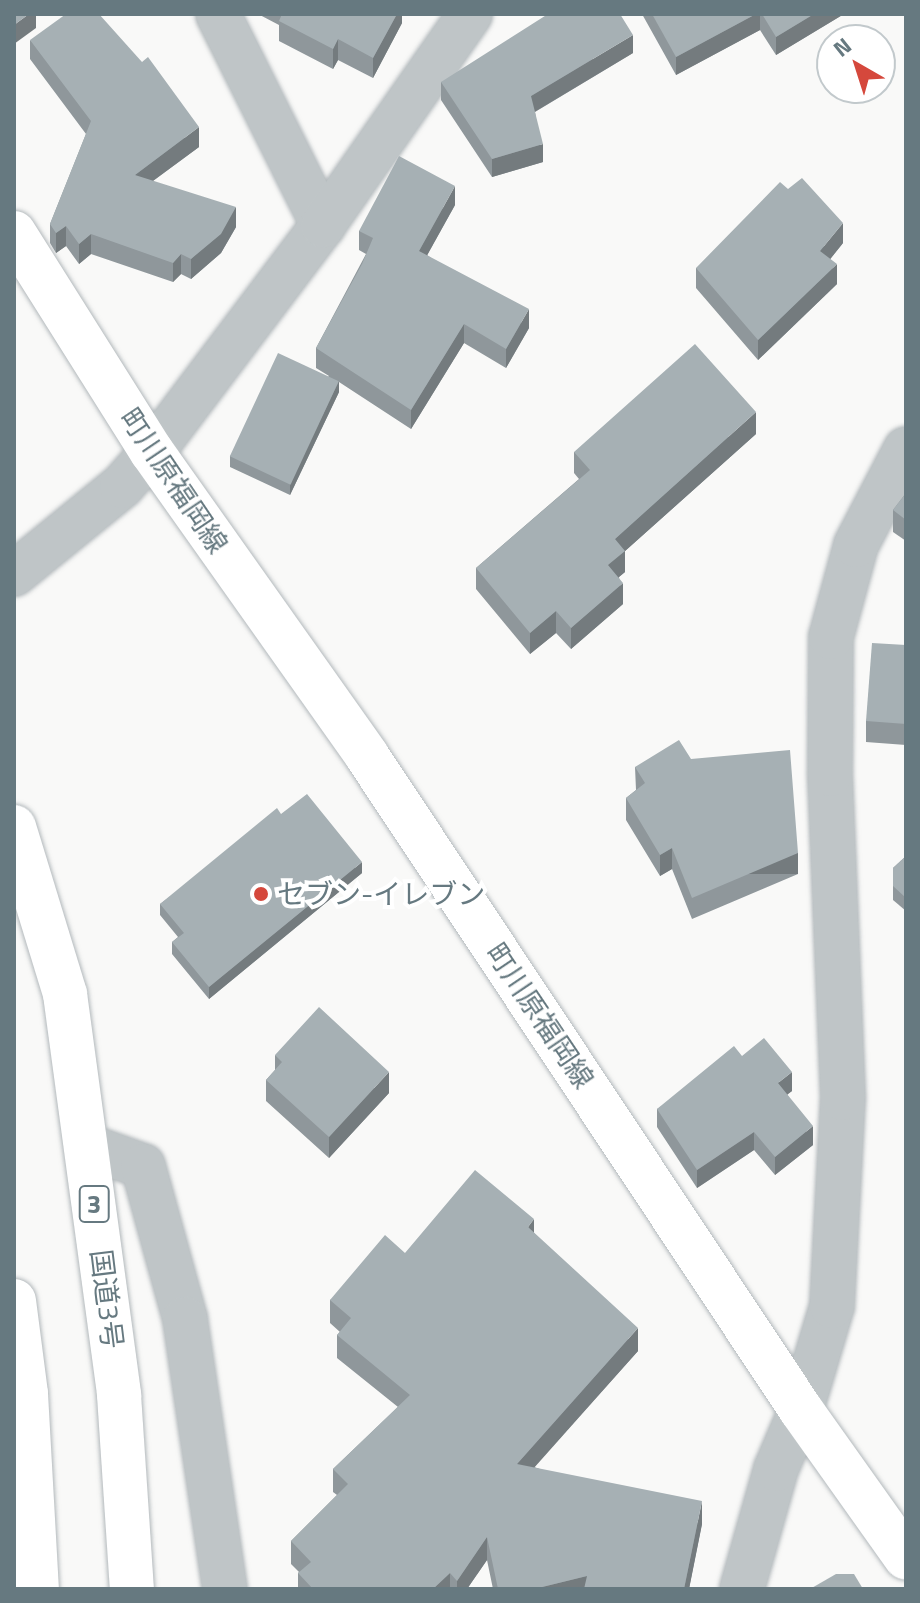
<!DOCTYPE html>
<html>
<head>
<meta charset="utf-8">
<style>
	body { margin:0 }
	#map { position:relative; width:920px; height:1603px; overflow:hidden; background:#f9f9f8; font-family:"Titillium Web","Noto Sans JP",sans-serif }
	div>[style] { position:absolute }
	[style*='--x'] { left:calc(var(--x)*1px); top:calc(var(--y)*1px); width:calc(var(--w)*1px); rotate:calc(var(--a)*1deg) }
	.roads { filter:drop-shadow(0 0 2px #b3b9bc) drop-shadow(0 0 2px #b3b9bc) }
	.minor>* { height:44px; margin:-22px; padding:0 22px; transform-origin:22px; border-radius:22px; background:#bfc5c7 }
	.major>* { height:44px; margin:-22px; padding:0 22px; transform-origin:22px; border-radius:22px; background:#fff }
	.highway>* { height:44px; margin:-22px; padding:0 22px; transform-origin:22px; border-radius:22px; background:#fff }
	.wall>* { inset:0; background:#8f979b }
	.shaded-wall>* { inset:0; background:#747b7e; transform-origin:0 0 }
	.building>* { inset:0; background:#a6b0b4; transform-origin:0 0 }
	.dots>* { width:22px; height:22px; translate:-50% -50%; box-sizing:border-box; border:4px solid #fff; border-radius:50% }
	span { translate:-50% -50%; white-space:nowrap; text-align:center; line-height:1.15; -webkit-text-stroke:8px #fff; paint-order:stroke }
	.shield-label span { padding:2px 6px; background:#fff; border:2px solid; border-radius:6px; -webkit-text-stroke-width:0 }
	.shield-label { font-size:26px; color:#667980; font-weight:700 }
	.street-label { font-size:28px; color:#667980 }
	.poi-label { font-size:28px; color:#667980 }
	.left { translate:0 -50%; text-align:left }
	.frame { position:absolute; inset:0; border:16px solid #667980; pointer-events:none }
	.north { position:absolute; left:816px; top:24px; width:80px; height:80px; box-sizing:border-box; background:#fff; border:2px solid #c2c9cc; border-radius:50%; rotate:321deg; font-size:22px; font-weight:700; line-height:32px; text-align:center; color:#667980 }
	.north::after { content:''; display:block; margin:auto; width:28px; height:36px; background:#d5483c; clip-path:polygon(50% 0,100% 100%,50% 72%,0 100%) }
</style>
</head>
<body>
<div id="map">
	<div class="roads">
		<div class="minor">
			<div style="--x:218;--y:14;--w:236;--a:63.5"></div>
			<div style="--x:14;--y:574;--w:139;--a:-39.2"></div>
			<div style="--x:122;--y:486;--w:45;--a:-48.6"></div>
			<div style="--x:152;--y:452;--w:284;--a:-53"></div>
			<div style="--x:323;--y:225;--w:257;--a:-55.1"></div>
			<div style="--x:87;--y:1146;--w:59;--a:19.7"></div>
			<div style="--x:143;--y:1166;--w:159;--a:74.6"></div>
			<div style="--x:185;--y:1319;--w:273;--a:81.6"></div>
			<div style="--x:742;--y:1589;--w:125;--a:-74.2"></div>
			<div style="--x:776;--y:1469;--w:64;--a:-67"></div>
			<div style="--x:801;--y:1410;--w:109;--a:-73.4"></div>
			<div style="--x:832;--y:1306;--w:208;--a:-87"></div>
			<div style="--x:843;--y:1098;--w:324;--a:-92.3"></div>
			<div style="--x:830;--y:774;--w:137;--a:-89.6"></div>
			<div style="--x:831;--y:637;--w:95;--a:-74.8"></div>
			<div style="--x:856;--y:545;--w:108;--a:-62.5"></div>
		</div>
		<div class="major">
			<div style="--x:14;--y:233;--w:259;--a:57.8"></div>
			<div style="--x:152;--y:452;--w:372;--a:54.7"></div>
			<div style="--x:367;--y:756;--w:785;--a:56.43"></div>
			<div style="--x:801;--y:1410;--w:181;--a:54.6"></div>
		</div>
		<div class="highway">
			<div style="--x:14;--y:827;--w:175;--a:73"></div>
			<div style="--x:65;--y:994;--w:405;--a:82.3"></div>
			<div style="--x:119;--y:1395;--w:194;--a:86.2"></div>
			<div style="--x:14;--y:1301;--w:94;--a:82.6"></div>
			<div style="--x:26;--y:1394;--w:195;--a:86.8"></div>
		</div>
	</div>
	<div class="wall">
		<div style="clip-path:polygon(258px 14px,402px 14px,402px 23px,373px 78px,338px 60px,333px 69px,279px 41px,279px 25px)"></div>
		<div style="clip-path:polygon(642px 14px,844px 14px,776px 55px,760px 30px,676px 75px)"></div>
		<div style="clip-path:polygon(30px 40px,199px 147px,153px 181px,236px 227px,221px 253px,191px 279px,181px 274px,173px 282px,91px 254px,79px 264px,66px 246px,56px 253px,50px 243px,50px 224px,86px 134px,30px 59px)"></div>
		<div style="clip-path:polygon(633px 53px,535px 112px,543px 162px,492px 177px,441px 100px,441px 82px)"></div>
		<div style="clip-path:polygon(455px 205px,427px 255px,529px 328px,506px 368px,464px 343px,411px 429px,339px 382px,339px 392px,290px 495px,230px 467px,230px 456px,329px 376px,316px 368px,316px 348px,366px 254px,359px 250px,359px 231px)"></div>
		<div style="clip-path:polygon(843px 243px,830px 259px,837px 284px,758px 360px,696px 288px,696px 268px)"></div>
		<div style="clip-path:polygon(756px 434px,625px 551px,625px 572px,619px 577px,623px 604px,571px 649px,556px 633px,530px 654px,476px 589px,476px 568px,579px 479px,574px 473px,574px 452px)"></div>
		<div style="clip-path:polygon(906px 493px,906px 541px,893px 532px,893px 510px)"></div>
		<div style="clip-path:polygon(906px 645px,906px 745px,866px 742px,866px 721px)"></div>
		<div style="clip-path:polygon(691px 759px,798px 874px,692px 919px,672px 869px,660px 876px,626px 820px,626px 798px,636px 790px,635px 767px)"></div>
		<div style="clip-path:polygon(281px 814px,362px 873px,209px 999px,172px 954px,172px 942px,178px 937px,160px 915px,160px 904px)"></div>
		<div style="clip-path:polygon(906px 856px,906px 911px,893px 900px,893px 868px)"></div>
		<div style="clip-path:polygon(275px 1055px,389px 1093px,329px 1158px,266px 1101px,266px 1080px,275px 1070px)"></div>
		<div style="clip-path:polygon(742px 1056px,792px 1091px,787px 1094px,813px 1145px,775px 1175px,754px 1150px,697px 1188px,657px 1127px,657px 1109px)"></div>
		<div style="clip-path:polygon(534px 1233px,638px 1351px,534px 1467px,702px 1524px,689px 1589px,493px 1589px,487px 1560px,467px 1589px,298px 1589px,298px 1573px,299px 1572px,291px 1564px,291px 1541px,337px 1495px,333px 1492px,333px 1469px,398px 1407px,337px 1358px,337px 1335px,340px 1332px,330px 1323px,330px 1300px,405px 1253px)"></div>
	</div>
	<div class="shaded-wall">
		<div style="clip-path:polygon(29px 14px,36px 14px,36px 28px,14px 44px,14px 25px)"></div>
		<div style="clip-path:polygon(397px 14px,402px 14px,402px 23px,373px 78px,373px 58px)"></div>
		<div style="clip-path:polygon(756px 14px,760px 14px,760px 30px,676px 75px,676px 57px)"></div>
		<div style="clip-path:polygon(814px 14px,844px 14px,776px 55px,776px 37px)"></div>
		<div style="clip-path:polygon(633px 35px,633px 53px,531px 114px,531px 96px)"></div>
		<div style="clip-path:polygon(338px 39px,338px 60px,333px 69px,333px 49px)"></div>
		<div style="clip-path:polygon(199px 127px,199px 147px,135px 194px,135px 175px)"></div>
		<div style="clip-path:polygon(543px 144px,543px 162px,492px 177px,492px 159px)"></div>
		<div style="clip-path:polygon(455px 186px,455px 205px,419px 270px,419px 251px)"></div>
		<div style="clip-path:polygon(236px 207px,236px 227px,221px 253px,191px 279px,191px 259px)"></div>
		<div style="clip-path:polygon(843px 223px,843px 243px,820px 272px,820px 251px)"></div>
		<div style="clip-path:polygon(66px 226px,66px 246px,56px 253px,56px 233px)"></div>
		<div style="clip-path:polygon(91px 234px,91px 254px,79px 264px,79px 244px)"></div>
		<div style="clip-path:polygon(181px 254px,181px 274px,173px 282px,173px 263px)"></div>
		<div style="clip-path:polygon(837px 264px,837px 284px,758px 360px,758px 340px)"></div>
		<div style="clip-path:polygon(529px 309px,529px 328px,506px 368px,506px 349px)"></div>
		<div style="clip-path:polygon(464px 324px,464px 343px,411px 429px,411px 410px)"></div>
		<div style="clip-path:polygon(339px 381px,339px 392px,290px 495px,290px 483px)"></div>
		<div style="clip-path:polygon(756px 412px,756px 434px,624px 552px,625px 551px,625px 572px,608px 586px,608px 565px,615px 539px)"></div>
		<div style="clip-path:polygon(623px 583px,623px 604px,571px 649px,571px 628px)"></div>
		<div style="clip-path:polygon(556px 611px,556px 633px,530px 654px,530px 633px)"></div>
		<div style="clip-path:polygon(672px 848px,672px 869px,660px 876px,660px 855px)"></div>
		<div style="left:798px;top:853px;width:21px;height:115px;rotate:90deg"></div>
		<div style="clip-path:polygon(362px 862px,362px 873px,209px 999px,209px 987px)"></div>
		<div style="clip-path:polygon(389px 1072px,389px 1093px,329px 1158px,329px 1137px)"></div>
		<div style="clip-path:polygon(792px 1072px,792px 1091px,778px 1102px,778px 1083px)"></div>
		<div style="clip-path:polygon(813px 1126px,813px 1145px,775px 1175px,775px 1157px)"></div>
		<div style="clip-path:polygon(754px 1132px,754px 1150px,697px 1188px,697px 1170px)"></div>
		<div style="clip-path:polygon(534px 1219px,534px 1242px,528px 1227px)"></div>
		<div style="clip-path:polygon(638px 1328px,638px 1351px,517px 1487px,517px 1464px)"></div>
		<div style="clip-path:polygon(702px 1501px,702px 1524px,689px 1589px,684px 1589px)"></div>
		<div style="clip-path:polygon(487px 1537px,487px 1560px,467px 1589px,457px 1589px,457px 1581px)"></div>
		<div style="clip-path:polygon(450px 1573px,450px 1589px,433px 1589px)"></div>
		<div style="clip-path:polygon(587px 1576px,587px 1589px,534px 1589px)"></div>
	</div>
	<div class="building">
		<div style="clip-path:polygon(14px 14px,29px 14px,14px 25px)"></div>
		<div style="clip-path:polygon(66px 14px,99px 14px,142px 62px,148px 57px,199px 127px,135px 175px,236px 207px,221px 234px,191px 259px,181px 254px,173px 263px,91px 234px,79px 244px,66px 226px,56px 233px,50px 224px,91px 121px,30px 40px)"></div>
		<div style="clip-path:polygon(282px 14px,397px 14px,373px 58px,338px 39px,333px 49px,279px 21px)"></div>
		<div style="clip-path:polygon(548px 14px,620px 14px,633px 35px,531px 96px,543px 144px,492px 159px,441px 82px)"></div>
		<div style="clip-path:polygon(652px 14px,756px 14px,676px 57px)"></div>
		<div style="clip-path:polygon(762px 14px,814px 14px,776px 37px)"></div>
		<div style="clip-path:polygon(399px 156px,455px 186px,419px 251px,529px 309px,506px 349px,464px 324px,411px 410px,316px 348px,362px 264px,373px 238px,359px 231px)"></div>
		<div style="clip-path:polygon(802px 178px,843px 223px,820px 251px,837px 264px,758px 340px,696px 268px,780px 182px,788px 189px)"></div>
		<div style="clip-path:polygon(695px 344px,756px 412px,615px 539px,625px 551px,608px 565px,623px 583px,571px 628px,556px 611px,530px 633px,476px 568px,590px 470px,574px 452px)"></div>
		<div style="left:278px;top:353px;width:67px;height:114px;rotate:25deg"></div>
		<div style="clip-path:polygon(906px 493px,906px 520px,893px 510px)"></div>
		<div style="clip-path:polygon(872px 643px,906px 645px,906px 724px,866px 721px)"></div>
		<div style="clip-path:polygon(679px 740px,691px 759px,790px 750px,798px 853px,692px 898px,672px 848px,660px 855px,626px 798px,645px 783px,635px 767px)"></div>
		<div style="clip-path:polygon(307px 794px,362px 862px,209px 987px,172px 942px,184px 933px,160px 904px,277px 808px,281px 814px)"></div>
		<div style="clip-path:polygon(906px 856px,906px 898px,893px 886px,893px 868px)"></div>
		<div style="clip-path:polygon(319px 1007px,389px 1072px,329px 1137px,266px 1080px,282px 1062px,275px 1055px)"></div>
		<div style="clip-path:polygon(764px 1038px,792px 1072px,778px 1083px,813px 1126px,775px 1157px,754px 1132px,697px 1170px,657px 1109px,734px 1046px,742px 1056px)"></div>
		<div style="clip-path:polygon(475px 1170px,534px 1219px,528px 1227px,638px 1328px,517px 1464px,702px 1501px,684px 1589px,584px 1589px,587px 1576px,534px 1589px,498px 1589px,487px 1537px,457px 1581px,450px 1573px,433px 1589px,313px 1589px,298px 1573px,311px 1562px,291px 1541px,348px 1484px,333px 1469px,410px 1395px,337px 1335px,351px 1318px,330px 1300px,385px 1235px,405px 1253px)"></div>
		<div style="clip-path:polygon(836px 1574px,854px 1574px,863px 1589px,810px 1589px)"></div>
	</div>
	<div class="dots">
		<div style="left:261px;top:894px;background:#d5483c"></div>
	</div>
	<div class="shield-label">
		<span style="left:94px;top:1204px">3</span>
	</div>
	<div class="street-label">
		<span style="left:174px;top:481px;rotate:56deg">町川原福岡線</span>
		<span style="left:540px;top:1016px;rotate:56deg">町川原福岡線</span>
		<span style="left:107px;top:1299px;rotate:83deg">国道3号</span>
	</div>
	<div class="poi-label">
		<span class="left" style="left:277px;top:894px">セブン-イレブン</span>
	</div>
	<div class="frame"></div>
	<div class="north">N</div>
</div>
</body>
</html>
